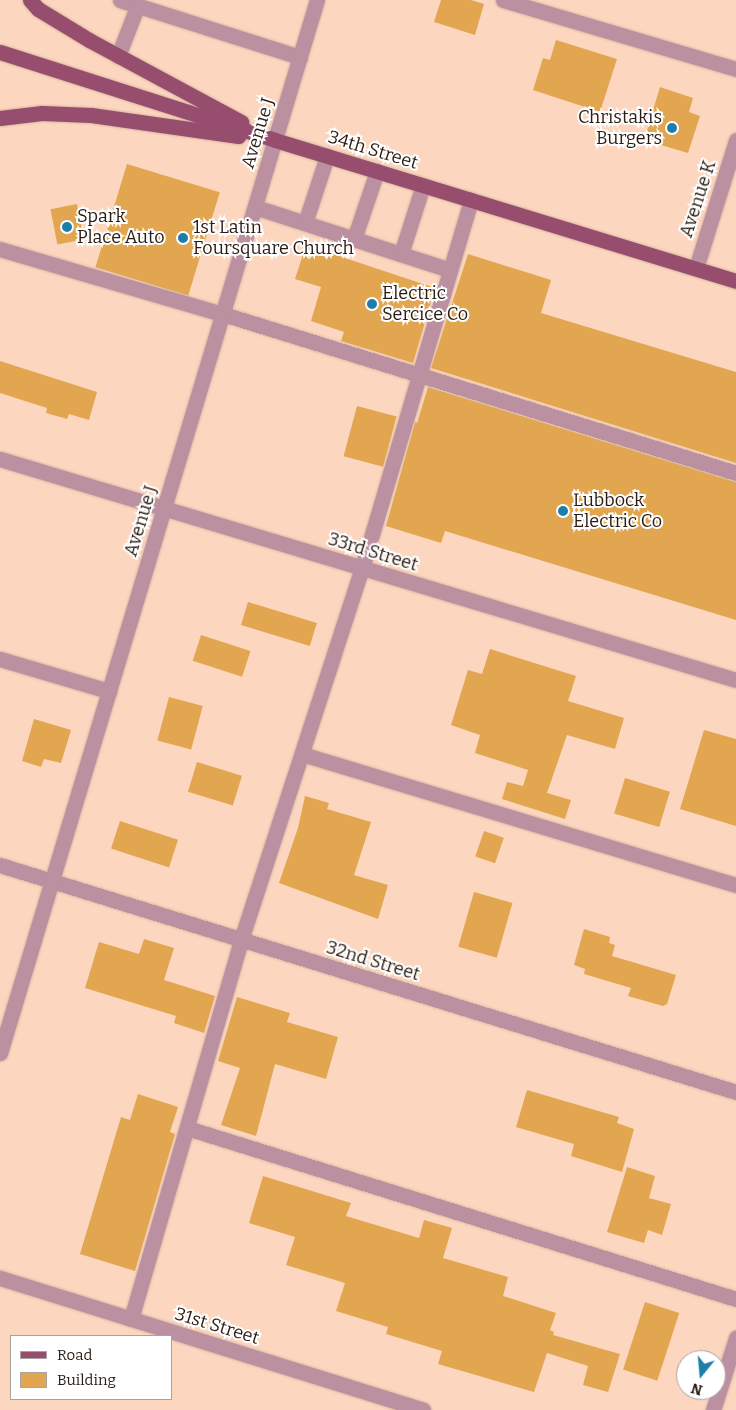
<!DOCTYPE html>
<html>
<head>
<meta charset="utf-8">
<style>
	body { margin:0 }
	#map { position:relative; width:736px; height:1410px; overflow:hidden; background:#fcd6bf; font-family:Bitter,serif }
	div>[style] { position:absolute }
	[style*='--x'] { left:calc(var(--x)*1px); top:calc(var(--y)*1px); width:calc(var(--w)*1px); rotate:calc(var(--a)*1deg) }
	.building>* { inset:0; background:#e2a651; transform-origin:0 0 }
	.roads { filter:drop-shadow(0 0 1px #d6b5a0) drop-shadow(0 0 1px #d6b5a0) }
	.minor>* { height:15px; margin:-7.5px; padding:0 7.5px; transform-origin:7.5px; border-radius:7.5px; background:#bb90a1 }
	.major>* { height:15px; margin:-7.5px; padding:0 7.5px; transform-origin:7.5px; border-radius:7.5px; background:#974d6d }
	.dots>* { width:14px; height:14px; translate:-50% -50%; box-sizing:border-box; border:2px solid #fff; border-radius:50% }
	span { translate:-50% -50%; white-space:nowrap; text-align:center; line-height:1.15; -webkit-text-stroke:4px #fff; paint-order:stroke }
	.poi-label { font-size:18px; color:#291c13 }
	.right { translate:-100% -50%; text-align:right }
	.left { translate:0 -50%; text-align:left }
	.street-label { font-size:18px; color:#291c13 }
	.legend { position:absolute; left:10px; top:1335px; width:162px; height:65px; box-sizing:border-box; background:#fff; border:1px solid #a9a4a1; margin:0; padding:6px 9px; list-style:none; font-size:15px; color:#291c13 }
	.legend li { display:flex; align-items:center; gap:10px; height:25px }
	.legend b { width:25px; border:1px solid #a9a4a1 }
	.north { position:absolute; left:676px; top:1350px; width:50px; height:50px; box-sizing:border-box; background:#fff; border:1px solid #a9a4a1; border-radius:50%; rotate:197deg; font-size:14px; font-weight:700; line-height:20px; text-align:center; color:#291c13 }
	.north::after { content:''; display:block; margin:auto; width:18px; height:22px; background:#1c7ea9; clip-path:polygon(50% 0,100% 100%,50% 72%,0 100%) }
</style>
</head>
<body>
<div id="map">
	<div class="building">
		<div style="clip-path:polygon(441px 0,471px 0,484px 4px,475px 35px,434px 22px)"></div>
		<div style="clip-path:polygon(556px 40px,617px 59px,600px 112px,533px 90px,543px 58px,550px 60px)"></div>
		<div style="clip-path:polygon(660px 87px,693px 98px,689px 112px,700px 116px,688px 153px,644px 140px)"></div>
		<div style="left:127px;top:164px;width:97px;height:108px;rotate:17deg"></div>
		<div style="left:77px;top:204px;width:36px;height:27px;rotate:79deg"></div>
		<div style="clip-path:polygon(306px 245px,435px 288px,413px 363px,341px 341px,344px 332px,311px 321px,321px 287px,295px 279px)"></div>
		<div style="clip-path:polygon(468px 254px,551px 280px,541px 313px,736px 372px,736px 463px,431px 368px)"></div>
		<div style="clip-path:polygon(0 361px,97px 392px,89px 420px,69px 414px,67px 419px,46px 413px,47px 408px,0 393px)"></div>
		<div style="clip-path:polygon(428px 387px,736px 482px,736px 620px,445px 531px,441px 543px,386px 526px,415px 422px,417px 423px)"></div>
		<div style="left:357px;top:406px;width:41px;height:52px;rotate:15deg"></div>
		<div style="left:248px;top:602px;width:72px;height:24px;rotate:17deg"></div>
		<div style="left:201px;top:635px;width:52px;height:27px;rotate:18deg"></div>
		<div style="clip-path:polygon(490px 649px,576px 676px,568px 701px,624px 718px,615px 749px,567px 735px,547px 793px,571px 800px,565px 819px,502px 799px,507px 782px,523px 786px,528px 770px,475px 753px,480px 735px,451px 725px,468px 670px,482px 674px)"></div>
		<div style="left:169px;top:697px;width:35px;height:45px;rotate:15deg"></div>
		<div style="clip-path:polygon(34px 719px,71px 730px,61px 763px,44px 759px,41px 767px,22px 761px)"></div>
		<div style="clip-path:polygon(704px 730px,736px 739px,736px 826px,680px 809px)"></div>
		<div style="left:197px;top:762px;width:47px;height:31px;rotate:17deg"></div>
		<div style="left:625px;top:778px;width:47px;height:37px;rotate:17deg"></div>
		<div style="clip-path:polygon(305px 796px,329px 803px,327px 809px,371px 822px,354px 875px,388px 885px,378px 919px,279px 883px,298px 828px)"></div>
		<div style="left:120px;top:821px;width:61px;height:29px;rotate:18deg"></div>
		<div style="left:484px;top:831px;width:21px;height:27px;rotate:19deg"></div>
		<div style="left:474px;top:892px;width:40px;height:57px;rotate:16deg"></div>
		<div style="clip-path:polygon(584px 929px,610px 937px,609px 943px,615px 945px,612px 956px,676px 975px,667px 1004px,663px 1006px,628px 996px,631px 988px,584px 974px,585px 969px,574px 965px)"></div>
		<div style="clip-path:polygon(144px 939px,174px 948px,164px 980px,215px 996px,204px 1033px,174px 1023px,176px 1016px,85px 988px,99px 942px,139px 954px)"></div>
		<div style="clip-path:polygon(237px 997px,290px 1013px,287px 1022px,338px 1037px,326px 1079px,275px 1064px,256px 1136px,221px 1125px,240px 1068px,218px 1061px)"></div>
		<div style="clip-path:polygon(527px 1090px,619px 1117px,617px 1123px,634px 1129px,622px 1172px,571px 1156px,574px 1144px,516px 1127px)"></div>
		<div style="clip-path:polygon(138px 1094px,178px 1107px,170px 1132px,175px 1134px,135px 1271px,80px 1254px,121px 1117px,130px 1120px)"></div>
		<div style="clip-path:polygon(627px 1167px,655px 1176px,649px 1198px,671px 1204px,662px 1235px,648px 1230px,644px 1243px,607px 1232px)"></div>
		<div style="clip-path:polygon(263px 1176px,351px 1203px,346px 1216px,419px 1238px,424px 1220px,452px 1228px,443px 1258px,508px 1277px,503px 1296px,556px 1313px,550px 1330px,554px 1332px,553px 1335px,620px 1354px,608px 1392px,583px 1385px,588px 1366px,547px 1353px,534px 1392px,438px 1364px,442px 1351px,386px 1334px,388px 1327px,336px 1311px,345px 1283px,286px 1265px,295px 1237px,249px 1223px)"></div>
		<div style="left:645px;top:1302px;width:36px;height:71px;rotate:18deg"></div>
	</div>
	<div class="roads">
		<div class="minor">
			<div style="--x:120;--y:0;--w:189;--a:17.6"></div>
			<div style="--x:503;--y:0;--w:243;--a:16.5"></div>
			<div style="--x:118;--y:56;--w:53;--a:-68.8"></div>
			<div style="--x:255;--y:207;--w:205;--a:17.9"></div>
			<div style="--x:305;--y:223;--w:71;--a:-71.8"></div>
			<div style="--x:354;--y:239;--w:72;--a:-71.3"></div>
			<div style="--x:0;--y:249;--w:232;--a:16.3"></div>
			<div style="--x:223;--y:314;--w:537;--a:17.22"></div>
			<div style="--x:401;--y:254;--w:72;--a:-72.3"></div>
			<div style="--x:696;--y:268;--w:134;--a:-72.6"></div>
			<div style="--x:0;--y:459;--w:768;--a:16.71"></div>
			<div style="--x:0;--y:659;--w:114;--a:16.4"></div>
			<div style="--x:302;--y:754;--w:453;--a:16.8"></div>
			<div style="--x:0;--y:865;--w:770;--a:17.14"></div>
			<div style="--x:0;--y:1053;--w:1100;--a:-73.25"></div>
			<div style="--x:187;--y:1128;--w:575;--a:17.3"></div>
			<div style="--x:0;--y:1278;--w:443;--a:17.3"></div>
			<div style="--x:131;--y:1319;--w:395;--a:-73.8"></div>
			<div style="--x:241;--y:940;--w:391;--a:-72"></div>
			<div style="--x:362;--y:568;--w:384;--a:-73.5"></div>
			<div style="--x:713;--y:1410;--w:76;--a:-72.3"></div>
		</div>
		<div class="major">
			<div style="--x:30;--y:0;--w:12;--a:48"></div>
			<div style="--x:38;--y:9;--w:60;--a:31.3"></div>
			<div style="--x:89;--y:40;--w:173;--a:28.3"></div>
			<div style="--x:0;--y:52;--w:289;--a:17.7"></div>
			<div style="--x:275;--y:140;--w:482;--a:17"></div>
			<div style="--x:0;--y:118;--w:42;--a:-6.8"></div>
			<div style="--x:42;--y:113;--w:49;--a:2.3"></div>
			<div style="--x:91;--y:115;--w:149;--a:8.1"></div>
		</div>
	</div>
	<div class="dots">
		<div style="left:672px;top:128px;background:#1c7ea9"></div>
		<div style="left:67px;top:227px;background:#1c7ea9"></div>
		<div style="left:183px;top:238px;background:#1c7ea9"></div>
		<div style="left:372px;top:304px;background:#1c7ea9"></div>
		<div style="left:563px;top:511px;background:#1c7ea9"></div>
	</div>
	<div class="poi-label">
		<span class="right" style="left:662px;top:128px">Christakis<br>Burgers</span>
		<span class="left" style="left:77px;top:227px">Spark<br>Place Auto</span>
		<span class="left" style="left:193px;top:238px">1st Latin<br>Foursquare Church</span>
		<span class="left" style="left:382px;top:304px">Electric<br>Sercice Co</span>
		<span class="left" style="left:573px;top:511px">Lubbock<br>Electric Co</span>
	</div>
	<div class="street-label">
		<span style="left:258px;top:133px;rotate:-73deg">Avenue J</span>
		<span style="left:373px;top:150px;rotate:17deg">34th Street</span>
		<span style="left:698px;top:199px;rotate:-72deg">Avenue K</span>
		<span style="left:141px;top:521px;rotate:-73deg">Avenue J</span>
		<span style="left:373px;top:552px;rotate:17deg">33rd Street</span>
		<span style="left:373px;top:961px;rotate:17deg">32nd Street</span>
		<span style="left:217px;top:1326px;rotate:17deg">31st Street</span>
	</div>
	<ul class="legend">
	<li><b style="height:6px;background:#974d6d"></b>Road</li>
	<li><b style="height:14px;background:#e2a651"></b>Building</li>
	</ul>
	<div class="north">N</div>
</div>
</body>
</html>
